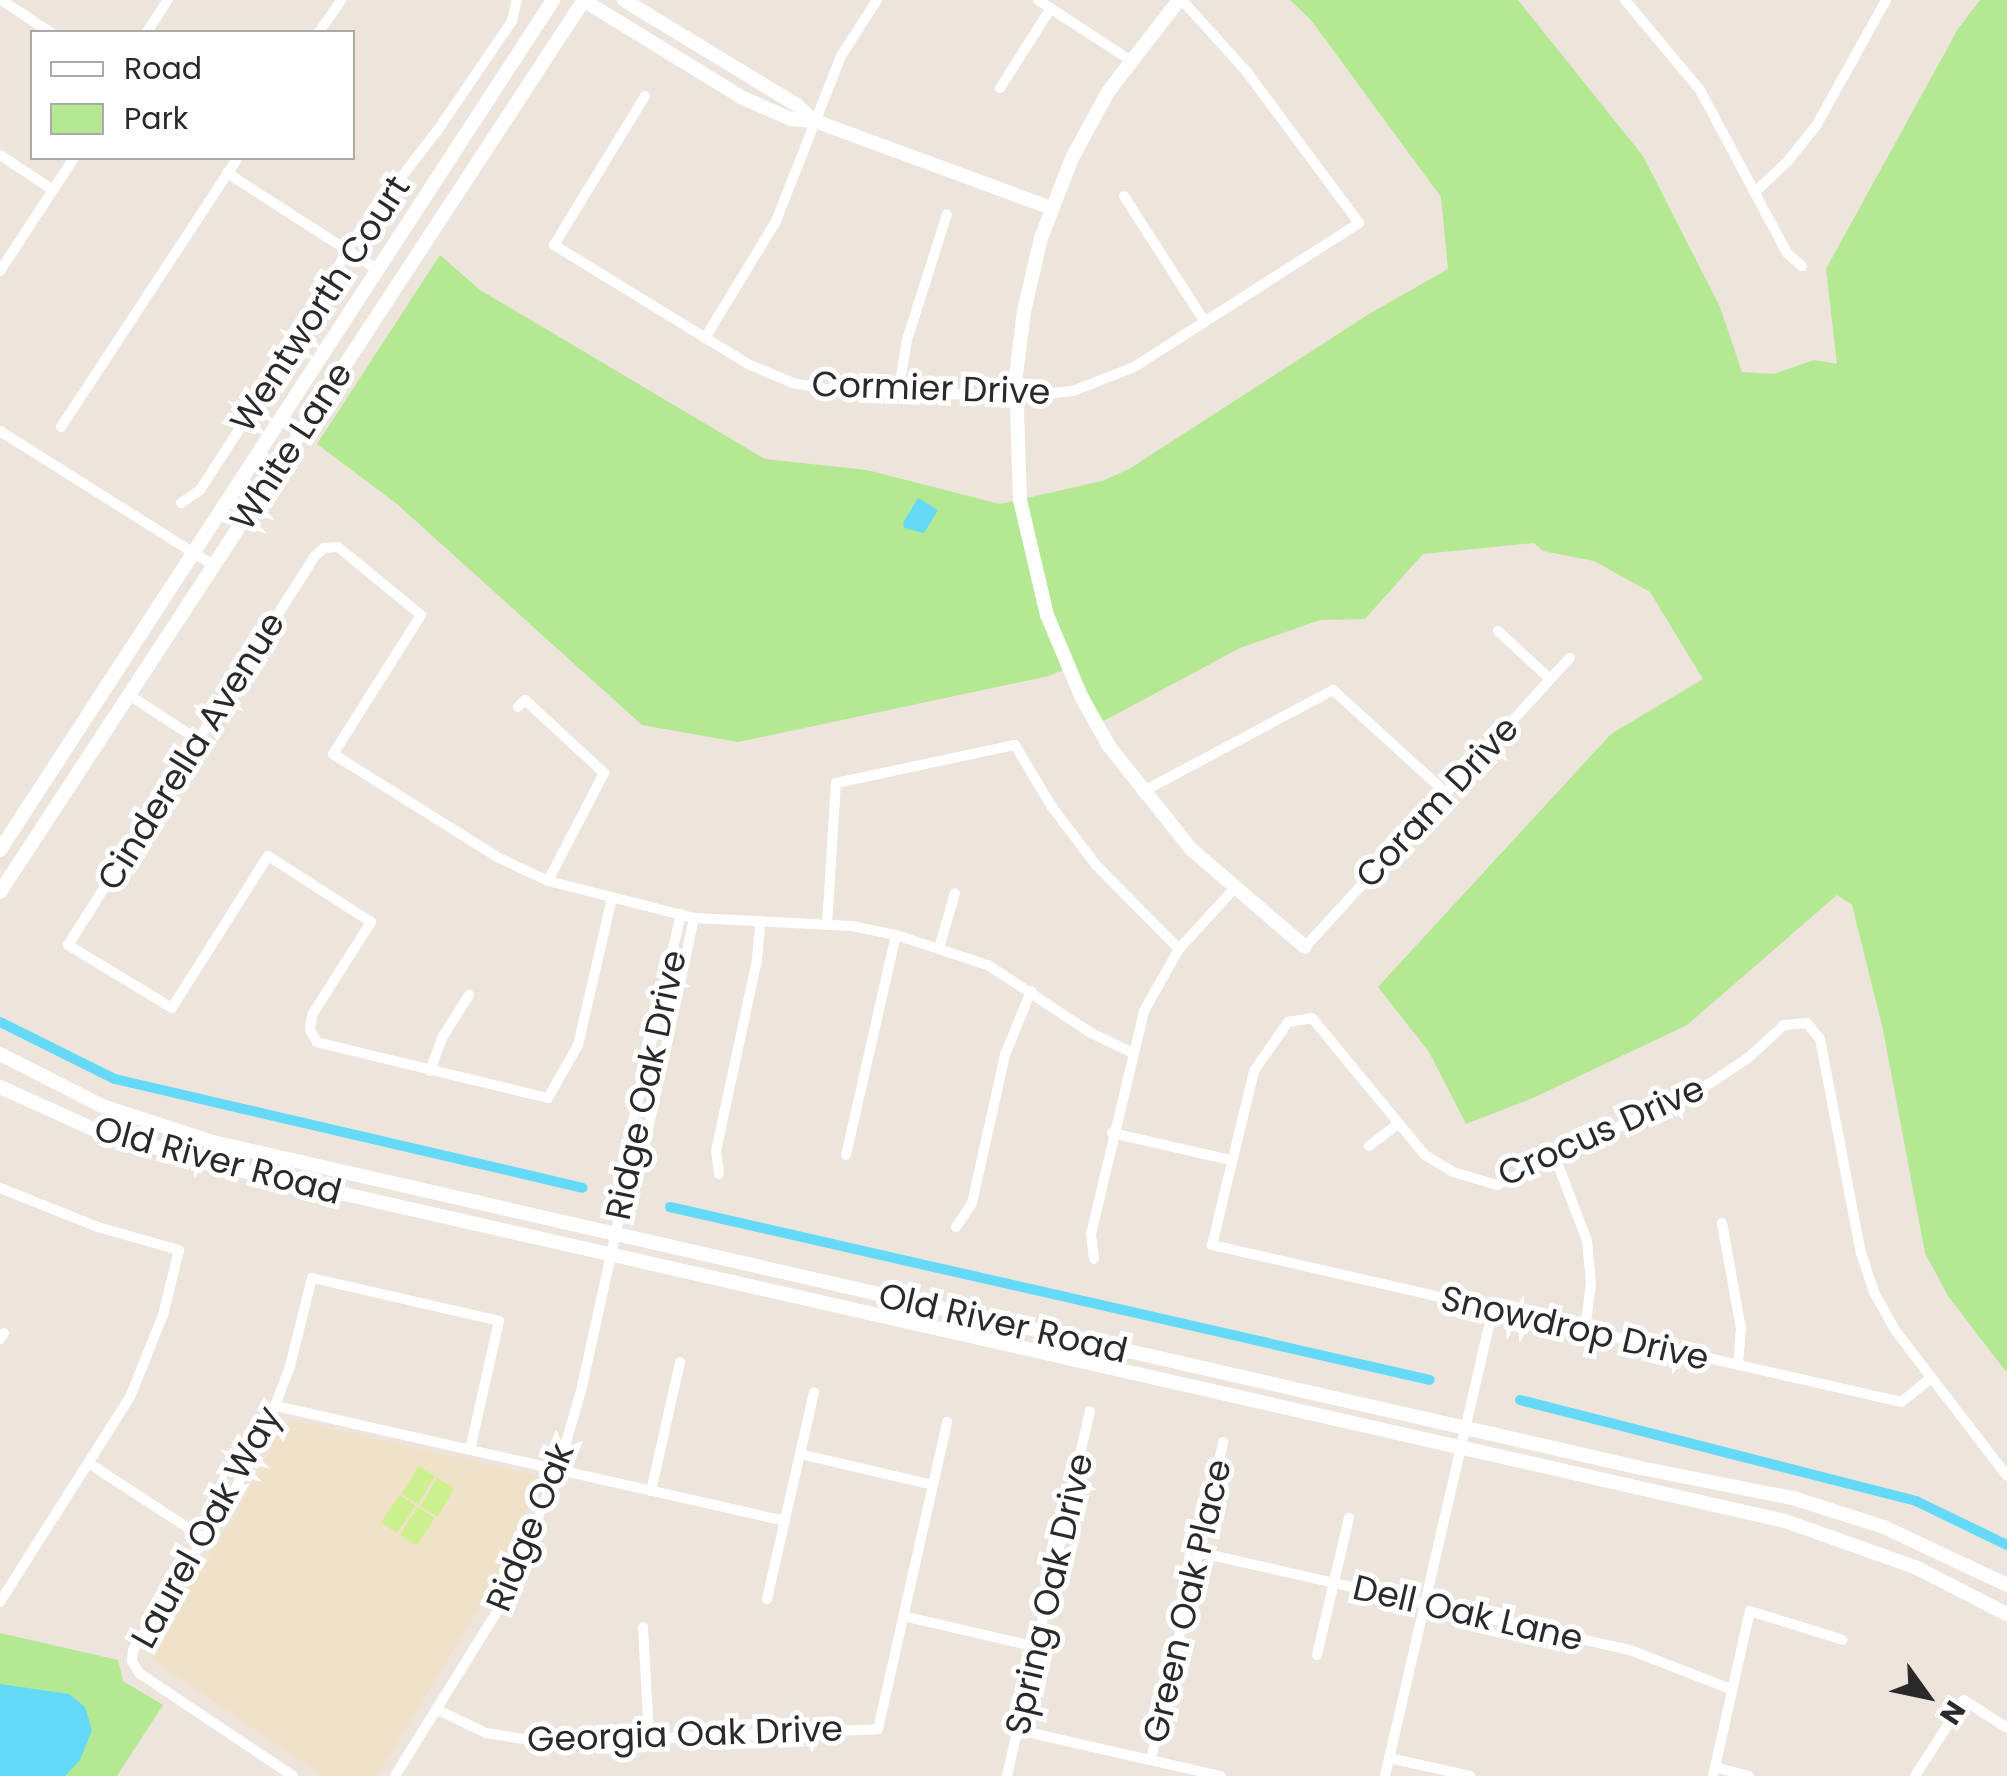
<!DOCTYPE html>
<html>
<head>
<meta charset="utf-8">
<style>
	body { margin:0 }
	#map { position:relative; width:2007px; height:1776px; overflow:hidden; background:#ede4db; font-family:Poppins,sans-serif }
	div>[style] { position:absolute }
	[style*='--x'] { left:calc(var(--x)*1px); top:calc(var(--y)*1px); width:calc(var(--w)*1px); rotate:calc(var(--a)*1deg) }
	.education>* { inset:0; background:#f0e1c9 }
	.green>* { inset:0; background:#b5e893 }
	.pitch>* { inset:0; background:#ccf08e; transform-origin:0 0 }
	.water>* { inset:0; background:#65d9f8 }
	.canal>* { height:10px; margin:-5px; padding:0 5px; transform-origin:5px; border-radius:5px; background:#65d9f8 }
	.street>* { height:10px; margin:-5px; padding:0 5px; transform-origin:5px; border-radius:5px; background:#fff }
	.secondary>* { height:14px; margin:-7px; padding:0 7px; transform-origin:7px; border-radius:7px; background:#fff }
	span { translate:-50% -50%; white-space:nowrap; text-align:center; line-height:1.15; -webkit-text-stroke:10px #fff; paint-order:stroke }
	.street-label { font-size:35px; color:#2a2a2a }
	.legend { position:absolute; left:30px; top:30px; width:325px; height:130px; box-sizing:border-box; background:#fff; border:2px solid #aaa; margin:0; padding:12px 18px; list-style:none; font-size:30px; color:#2a2a2a }
	.legend li { display:flex; align-items:center; gap:20px; height:50px }
	.legend b { width:50px; border:2px solid #aaa }
	.north { position:absolute; left:1877px; top:1646px; width:100px; height:100px; -webkit-text-stroke:8px #fff; paint-order:stroke; rotate:123deg; font-size:28px; font-weight:700; line-height:40px; text-align:center; color:#2a2a2a }
	.north::after { content:''; display:block; margin:auto; width:35px; height:45px; background:#2a2a2a; clip-path:polygon(50% 0,100% 100%,50% 72%,0 100%) }
</style>
</head>
<body>
<div id="map">
	<div class="education">
		<div style="clip-path:polygon(291px 1420px,534px 1475px,537px 1484px,497px 1578px,377px 1776px,323px 1776px,152px 1659px,149px 1649px,237px 1512px,282px 1427px)"></div>
	</div>
	<div class="green">
		<div style="clip-path:polygon(1290px 0,1518px 0,1643px 156px,1720px 307px,1742px 372px,1774px 374px,1814px 360px,1837px 364px,1826px 269px,1958px 29px,1980px 0,2007px 0,2007px 1373px,1948px 1296px,1925px 1253px,1883px 1030px,1852px 905px,1837px 895px,1687px 1025px,1533px 1098px,1466px 1124px,1429px 1052px,1378px 987px,1611px 734px,1703px 679px,1650px 592px,1594px 561px,1543px 551px,1534px 543px,1423px 554px,1365px 619px,1320px 620px,1240px 648px,1096px 725px,1067px 668px,1049px 676px,738px 742px,642px 725px,397px 504px,317px 444px,440px 255px,480px 290px,765px 459px,867px 470px,1000px 504px,1102px 481px,1129px 469px,1369px 314px,1448px 269px,1441px 197px,1311px 20px)"></div>
		<div style="clip-path:polygon(0 1633px,118px 1660px,123px 1681px,163px 1705px,117px 1776px,0 1776px)"></div>
	</div>
	<div class="pitch">
		<div style="left:419px;top:1466px;width:19px;height:33px;rotate:32deg"></div>
		<div style="left:437px;top:1478px;width:20px;height:33px;rotate:30deg"></div>
		<div style="left:400px;top:1495px;width:19px;height:33px;rotate:35deg"></div>
		<div style="left:418px;top:1507px;width:20px;height:33px;rotate:33deg"></div>
	</div>
	<div class="water">
		<div style="clip-path:polygon(918px 498px,938px 510px,924px 533px,904px 528px,903px 523px)"></div>
		<div style="clip-path:polygon(0 1684px,69px 1694px,85px 1707px,92px 1730px,80px 1760px,65px 1776px,0 1776px)"></div>
	</div>
	<div class="canal">
		<div style="--x:0;--y:1022;--w:128;--a:26.4"></div>
		<div style="--x:115;--y:1079;--w:480;--a:13.1"></div>
		<div style="--x:670;--y:1207;--w:779;--a:12.82"></div>
		<div style="--x:1520;--y:1400;--w:409;--a:14.3"></div>
		<div style="--x:1916;--y:1501;--w:101;--a:25.8"></div>
	</div>
	<div class="street">
		<div style="--x:1;--y:0;--w:59;--a:33.1"></div>
		<div style="--x:1038;--y:0;--w:110;--a:33.1"></div>
		<div style="--x:1625;--y:0;--w:117;--a:50.2"></div>
		<div style="--x:1700;--y:90;--w:185;--a:61.9"></div>
		<div style="--x:1787;--y:253;--w:20;--a:41"></div>
		<div style="--x:147;--y:32;--w:38;--a:-57"></div>
		<div style="--x:319;--y:32;--w:39;--a:-55"></div>
		<div style="--x:1000;--y:88;--w:95;--a:-57.5"></div>
		<div style="--x:645;--y:96;--w:175;--a:121.4"></div>
		<div style="--x:554;--y:245;--w:230;--a:31.5"></div>
		<div style="--x:750;--y:365;--w:47;--a:22.7"></div>
		<div style="--x:793;--y:383;--w:46;--a:10.1"></div>
		<div style="--x:838;--y:391;--w:60;--a:1.9"></div>
		<div style="--x:898;--y:393;--w:129;--a:1.3"></div>
		<div style="--x:1027;--y:396;--w:46;--a:-6.2"></div>
		<div style="--x:1073;--y:391;--w:66;--a:-21.5"></div>
		<div style="--x:1134;--y:367;--w:267;--a:-32.6"></div>
		<div style="--x:1359;--y:223;--w:188;--a:-126.6"></div>
		<div style="--x:1247;--y:72;--w:97;--a:-132.1"></div>
		<div style="--x:0;--y:155;--w:64;--a:33.4"></div>
		<div style="--x:227;--y:173;--w:179;--a:32.7"></div>
		<div style="--x:1755;--y:192;--w:44;--a:-43.2"></div>
		<div style="--x:1787;--y:162;--w:46;--a:-51.1"></div>
		<div style="--x:1816;--y:126;--w:144;--a:-60.9"></div>
		<div style="--x:1124;--y:196;--w:150;--a:57.3"></div>
		<div style="--x:0;--y:271;--w:135;--a:-56.8"></div>
		<div style="--x:705;--y:338;--w:137;--a:-58.7"></div>
		<div style="--x:776;--y:221;--w:177;--a:-68.5"></div>
		<div style="--x:841;--y:56;--w:67;--a:-57.3"></div>
		<div style="--x:898;--y:393;--w:54;--a:-80.4"></div>
		<div style="--x:907;--y:340;--w:132;--a:-72.4"></div>
		<div style="--x:61;--y:427;--w:322;--a:-56.7"></div>
		<div style="--x:0;--y:431;--w:252;--a:32.2"></div>
		<div style="--x:181;--y:503;--w:23;--a:-34"></div>
		<div style="--x:200;--y:490;--w:142;--a:-57.1"></div>
		<div style="--x:277;--y:371;--w:156;--a:-59.7"></div>
		<div style="--x:356;--y:236;--w:133;--a:-52.4"></div>
		<div style="--x:437;--y:131;--w:133;--a:-55.7"></div>
		<div style="--x:512;--y:21;--w:22;--a:-77"></div>
		<div style="--x:1498;--y:631;--w:71;--a:42.7"></div>
		<div style="--x:129;--y:695;--w:82;--a:33.1"></div>
		<div style="--x:518;--y:707;--w:10;--a:-45"></div>
		<div style="--x:525;--y:700;--w:108;--a:42.7"></div>
		<div style="--x:604;--y:773;--w:122;--a:117.4"></div>
		<div style="--x:1142;--y:792;--w:217;--a:-28.1"></div>
		<div style="--x:1333;--y:690;--w:153;--a:42.3"></div>
		<div style="--x:612;--y:898;--w:151;--a:103"></div>
		<div style="--x:578;--y:1045;--w:61;--a:119.5"></div>
		<div style="--x:548;--y:1098;--w:238;--a:-166.4"></div>
		<div style="--x:317;--y:1042;--w:14;--a:-120"></div>
		<div style="--x:310;--y:1030;--w:15;--a:-82"></div>
		<div style="--x:312;--y:1015;--w:110;--a:-57.6"></div>
		<div style="--x:371;--y:922;--w:122;--a:-147.3"></div>
		<div style="--x:268;--y:856;--w:180;--a:122.3"></div>
		<div style="--x:172;--y:1008;--w:122;--a:-148.8"></div>
		<div style="--x:68;--y:945;--w:459;--a:-57.6"></div>
		<div style="--x:314;--y:557;--w:13;--a:-42"></div>
		<div style="--x:324;--y:548;--w:14;--a:-4"></div>
		<div style="--x:338;--y:547;--w:107;--a:39.3"></div>
		<div style="--x:421;--y:615;--w:165;--a:122.3"></div>
		<div style="--x:333;--y:754;--w:194;--a:32.1"></div>
		<div style="--x:497;--y:857;--w:56;--a:25.2"></div>
		<div style="--x:548;--y:881;--w:151;--a:14.2"></div>
		<div style="--x:694;--y:918;--w:158;--a:2.9"></div>
		<div style="--x:852;--y:926;--w:45;--a:11.6"></div>
		<div style="--x:896;--y:935;--w:97;--a:18.1"></div>
		<div style="--x:988;--y:965;--w:123;--a:33.4"></div>
		<div style="--x:1091;--y:1033;--w:44;--a:25.4"></div>
		<div style="--x:827;--y:925;--w:142;--a:-86.4"></div>
		<div style="--x:836;--y:783;--w:183;--a:-12"></div>
		<div style="--x:1015;--y:745;--w:72;--a:59.2"></div>
		<div style="--x:1052;--y:807;--w:73;--a:52.8"></div>
		<div style="--x:1096;--y:865;--w:118;--a:45.3"></div>
		<div style="--x:1305;--y:947;--w:392;--a:-47.5"></div>
		<div style="--x:939;--y:948;--w:57;--a:-73.8"></div>
		<div style="--x:430;--y:1071;--w:35;--a:-70"></div>
		<div style="--x:442;--y:1038;--w:51;--a:-57.9"></div>
		<div style="--x:1112;--y:1133;--w:122;--a:12.8"></div>
		<div style="--x:1369;--y:1146;--w:36;--a:-37"></div>
		<div style="--x:633;--y:1154;--w:16;--a:-43"></div>
		<div style="--x:645;--y:1143;--w:230;--a:-77.7"></div>
		<div style="--x:846;--y:1155;--w:226;--a:-77.2"></div>
		<div style="--x:1555;--y:1157;--w:90;--a:69.1"></div>
		<div style="--x:1587;--y:1241;--w:42;--a:84.6"></div>
		<div style="--x:1591;--y:1283;--w:47;--a:97.3"></div>
		<div style="--x:719;--y:1174;--w:23;--a:-97"></div>
		<div style="--x:716;--y:1151;--w:196;--a:-77.9"></div>
		<div style="--x:757;--y:959;--w:37;--a:-85"></div>
		<div style="--x:0;--y:1188;--w:105;--a:21.7"></div>
		<div style="--x:98;--y:1227;--w:84;--a:15.9"></div>
		<div style="--x:179;--y:1250;--w:67;--a:103.8"></div>
		<div style="--x:163;--y:1315;--w:88;--a:111.9"></div>
		<div style="--x:130;--y:1397;--w:243;--a:122.4"></div>
		<div style="--x:1722;--y:1223;--w:108;--a:79.8"></div>
		<div style="--x:1741;--y:1329;--w:36;--a:95"></div>
		<div style="--x:956;--y:1227;--w:29;--a:-56"></div>
		<div style="--x:972;--y:1203;--w:152;--a:-77.4"></div>
		<div style="--x:1005;--y:1055;--w:69;--a:-67.9"></div>
		<div style="--x:1094;--y:1259;--w:25;--a:-97"></div>
		<div style="--x:1091;--y:1234;--w:229;--a:-76.6"></div>
		<div style="--x:1144;--y:1011;--w:71;--a:-60.6"></div>
		<div style="--x:1179;--y:949;--w:81;--a:-47.5"></div>
		<div style="--x:0;--y:1339;--w:7;--a:-56"></div>
		<div style="--x:1931;--y:1378;--w:38;--a:141"></div>
		<div style="--x:1901;--y:1402;--w:707;--a:-167.16"></div>
		<div style="--x:1212;--y:1245;--w:179;--a:-76.4"></div>
		<div style="--x:1254;--y:1071;--w:60;--a:-55.2"></div>
		<div style="--x:1288;--y:1022;--w:24;--a:-9"></div>
		<div style="--x:1312;--y:1018;--w:178;--a:50.5"></div>
		<div style="--x:1425;--y:1155;--w:33;--a:31"></div>
		<div style="--x:1453;--y:1172;--w:46;--a:16.5"></div>
		<div style="--x:1497;--y:1185;--w:238;--a:-25.6"></div>
		<div style="--x:1712;--y:1082;--w:43;--a:-33.7"></div>
		<div style="--x:1748;--y:1058;--w:49;--a:-42.5"></div>
		<div style="--x:1784;--y:1025;--w:23;--a:-5"></div>
		<div style="--x:1807;--y:1023;--w:21;--a:51"></div>
		<div style="--x:1820;--y:1039;--w:218;--a:79.2"></div>
		<div style="--x:1861;--y:1253;--w:41;--a:71.6"></div>
		<div style="--x:1874;--y:1292;--w:43;--a:61.1"></div>
		<div style="--x:1895;--y:1330;--w:184;--a:52.5"></div>
		<div style="--x:276;--y:1406;--w:522;--a:12.73"></div>
		<div style="--x:800;--y:1454;--w:137;--a:13.1"></div>
		<div style="--x:90;--y:1464;--w:137;--a:33.1"></div>
		<div style="--x:651;--y:1491;--w:132;--a:-77.3"></div>
		<div style="--x:1198;--y:1552;--w:443;--a:12.8"></div>
		<div style="--x:1630;--y:1650;--w:110;--a:21.2"></div>
		<div style="--x:767;--y:1599;--w:212;--a:-77.2"></div>
		<div style="--x:903;--y:1616;--w:138;--a:13"></div>
		<div style="--x:643;--y:1627;--w:112;--a:86.9"></div>
		<div style="--x:1317;--y:1655;--w:141;--a:-76.9"></div>
		<div style="--x:438;--y:1710;--w:53;--a:25.6"></div>
		<div style="--x:486;--y:1733;--w:65;--a:8.9"></div>
		<div style="--x:550;--y:1743;--w:328;--a:-2.4"></div>
		<div style="--x:878;--y:1729;--w:315;--a:-77.3"></div>
		<div style="--x:1018;--y:1730;--w:208;--a:12.8"></div>
		<div style="--x:1389;--y:1758;--w:83;--a:12.5"></div>
		<div style="--x:1151;--y:1760;--w:326;--a:-77.2"></div>
		<div style="--x:1715;--y:1767;--w:35;--a:15"></div>
		<div style="--x:293;--y:1776;--w:185;--a:-146.2"></div>
		<div style="--x:139;--y:1673;--w:14;--a:-120"></div>
		<div style="--x:132;--y:1661;--w:11;--a:-85"></div>
		<div style="--x:133;--y:1650;--w:182;--a:-57.4"></div>
		<div style="--x:231;--y:1497;--w:79;--a:-62.8"></div>
		<div style="--x:267;--y:1427;--w:65;--a:-69.3"></div>
		<div style="--x:290;--y:1366;--w:91;--a:-76"></div>
		<div style="--x:312;--y:1278;--w:192;--a:12.9"></div>
		<div style="--x:499;--y:1321;--w:132;--a:102.7"></div>
		<div style="--x:395;--y:1776;--w:198;--a:-58.2"></div>
		<div style="--x:499;--y:1608;--w:150;--a:-66.9"></div>
		<div style="--x:558;--y:1470;--w:82;--a:-73.8"></div>
		<div style="--x:581;--y:1391;--w:243;--a:-77.6"></div>
		<div style="--x:633;--y:1154;--w:16;--a:-105"></div>
		<div style="--x:629;--y:1139;--w:231;--a:-77"></div>
		<div style="--x:1007;--y:1776;--w:374;--a:-77.2"></div>
		<div style="--x:1385;--y:1776;--w:481;--a:-77"></div>
		<div style="--x:1713;--y:1776;--w:169;--a:-77.4"></div>
		<div style="--x:1750;--y:1611;--w:97;--a:17.3"></div>
		<div style="--x:1915;--y:1776;--w:90;--a:-57.2"></div>
		<div style="--x:1964;--y:1700;--w:51;--a:33.1"></div>
	</div>
	<div class="secondary">
		<div style="--x:583;--y:0;--w:188;--a:31.5"></div>
		<div style="--x:743;--y:98;--w:52;--a:23.6"></div>
		<div style="--x:791;--y:119;--w:24;--a:5"></div>
		<div style="--x:815;--y:121;--w:252;--a:20.2"></div>
		<div style="--x:624;--y:0;--w:204;--a:31.3"></div>
		<div style="--x:798;--y:106;--w:22;--a:43"></div>
		<div style="--x:1179;--y:0;--w:116;--a:127.7"></div>
		<div style="--x:1108;--y:92;--w:75;--a:118.6"></div>
		<div style="--x:1072;--y:158;--w:86;--a:111.2"></div>
		<div style="--x:1041;--y:238;--w:75;--a:103.1"></div>
		<div style="--x:1024;--y:311;--w:64;--a:97.1"></div>
		<div style="--x:1016;--y:375;--w:125;--a:88.2"></div>
		<div style="--x:1020;--y:500;--w:118;--a:76.8"></div>
		<div style="--x:1047;--y:615;--w:88;--a:67.2"></div>
		<div style="--x:1081;--y:696;--w:57;--a:60.8"></div>
		<div style="--x:1109;--y:746;--w:132;--a:51.5"></div>
		<div style="--x:1191;--y:849;--w:150;--a:40.7"></div>
		<div style="--x:0;--y:850;--w:1014;--a:-56.95"></div>
		<div style="--x:0;--y:892;--w:1066;--a:-56.79"></div>
		<div style="--x:0;--y:1054;--w:114;--a:27"></div>
		<div style="--x:102;--y:1106;--w:117;--a:18"></div>
		<div style="--x:213;--y:1142;--w:1465;--a:12.86"></div>
		<div style="--x:1641;--y:1468;--w:155;--a:11.2"></div>
		<div style="--x:1793;--y:1498;--w:96;--a:17.7"></div>
		<div style="--x:1884;--y:1527;--w:136;--a:25.2"></div>
		<div style="--x:0;--y:1087;--w:100;--a:24.3"></div>
		<div style="--x:91;--y:1128;--w:122;--a:16.7"></div>
		<div style="--x:208;--y:1163;--w:1617;--a:12.79"></div>
		<div style="--x:1785;--y:1521;--w:138;--a:19.5"></div>
		<div style="--x:1915;--y:1567;--w:103;--a:27.1"></div>
	</div>
	<div class="street-label">
		<span style="left:320px;top:304px;rotate:-57deg">Wentworth Court</span>
		<span style="left:931px;top:388px;rotate:2deg">Cormier Drive</span>
		<span style="left:291px;top:446px;rotate:-57deg">White Lane</span>
		<span style="left:191px;top:751px;rotate:-58deg">Cinderella Avenue</span>
		<span style="left:1437px;top:802px;rotate:-47deg">Coram Drive</span>
		<span style="left:646px;top:1085px;rotate:-78deg">Ridge Oak Drive</span>
		<span style="left:1601px;top:1131px;rotate:-24deg">Crocus Drive</span>
		<span style="left:218px;top:1160px;rotate:15deg">Old River Road</span>
		<span style="left:1003px;top:1323px;rotate:13deg">Old River Road</span>
		<span style="left:1575px;top:1328px;rotate:13deg">Snowdrop Drive</span>
		<span style="left:206px;top:1527px;rotate:-61deg">Laurel Oak Way</span>
		<span style="left:530px;top:1527px;rotate:-68deg">Ridge Oak</span>
		<span style="left:1049px;top:1594px;rotate:-77deg">Spring Oak Drive</span>
		<span style="left:1187px;top:1601px;rotate:-77deg">Green Oak Place</span>
		<span style="left:1468px;top:1613px;rotate:13deg">Dell Oak Lane</span>
		<span style="left:685px;top:1734px;rotate:-2deg">Georgia Oak Drive</span>
	</div>
	<ul class="legend">
	<li><b style="height:12px;background:#fff"></b>Road</li>
	<li><b style="height:28px;background:#b5e893"></b>Park</li>
	</ul>
	<div class="north">N</div>
</div>
</body>
</html>
